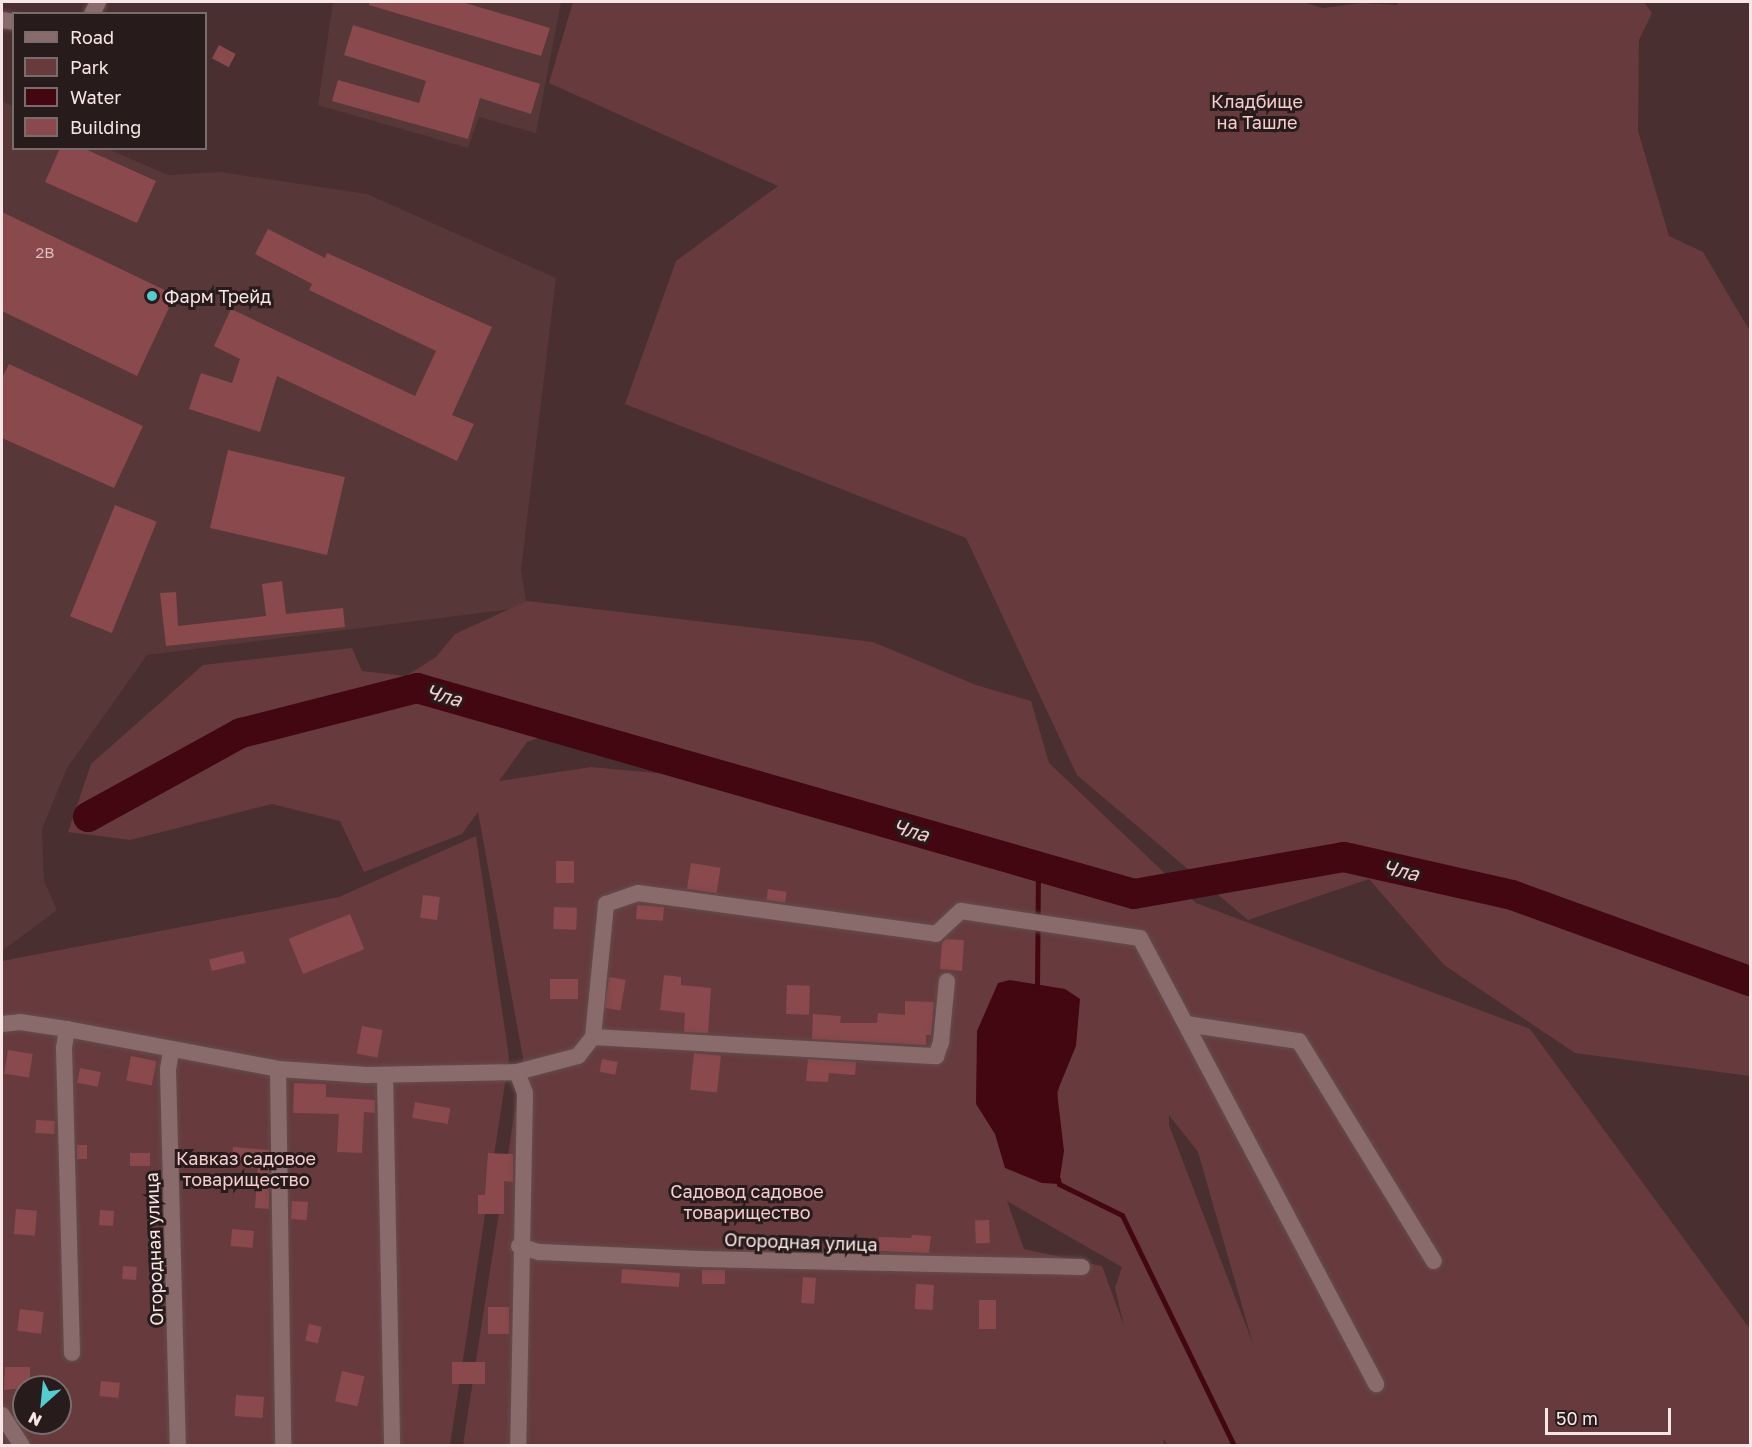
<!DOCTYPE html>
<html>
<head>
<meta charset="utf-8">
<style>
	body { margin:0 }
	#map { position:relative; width:1752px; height:1447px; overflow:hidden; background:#492f2f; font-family:"Golos Text",sans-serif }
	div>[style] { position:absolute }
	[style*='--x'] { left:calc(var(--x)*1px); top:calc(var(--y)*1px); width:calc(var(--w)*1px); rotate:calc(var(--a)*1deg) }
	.built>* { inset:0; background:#573738 }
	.green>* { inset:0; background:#673b3d }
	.water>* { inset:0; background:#430711 }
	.stream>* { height:5px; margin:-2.5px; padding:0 2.5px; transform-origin:2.5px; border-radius:2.5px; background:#430711 }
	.river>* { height:30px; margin:-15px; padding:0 15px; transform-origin:15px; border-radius:15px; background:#430711 }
	.building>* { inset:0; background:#8a494c; transform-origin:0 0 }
	.roads { filter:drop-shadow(0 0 2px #634c4d) drop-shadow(0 0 2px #634c4d) }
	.minor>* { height:16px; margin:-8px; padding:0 8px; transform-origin:8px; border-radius:8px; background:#896b6b }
	.dots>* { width:16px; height:16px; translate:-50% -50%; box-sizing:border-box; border:3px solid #271b1b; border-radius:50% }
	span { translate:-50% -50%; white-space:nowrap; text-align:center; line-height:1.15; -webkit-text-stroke:6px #271b1b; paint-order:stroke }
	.number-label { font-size:15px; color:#dcbfc0 }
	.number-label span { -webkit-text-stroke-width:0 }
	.park-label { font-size:18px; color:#f6cccc }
	.poi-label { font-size:18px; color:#f8e6e6 }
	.left { translate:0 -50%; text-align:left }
	.street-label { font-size:18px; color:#f8e6e6 }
	.water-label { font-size:20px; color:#f7cdcd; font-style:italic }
	.frame { position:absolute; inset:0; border:3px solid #f8e6e6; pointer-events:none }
	.legend { position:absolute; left:12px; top:12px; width:195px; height:138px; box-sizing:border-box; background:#271b1b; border:2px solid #7b6c6c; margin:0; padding:8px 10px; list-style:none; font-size:18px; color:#f8e6e6 }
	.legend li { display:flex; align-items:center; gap:12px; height:30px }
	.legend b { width:30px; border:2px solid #7b6c6c }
	.north { position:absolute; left:12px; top:1375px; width:60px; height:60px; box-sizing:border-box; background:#271b1b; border:2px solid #7b6c6c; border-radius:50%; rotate:207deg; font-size:16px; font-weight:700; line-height:24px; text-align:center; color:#f8e6e6 }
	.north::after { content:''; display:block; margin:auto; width:21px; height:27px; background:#52cdd0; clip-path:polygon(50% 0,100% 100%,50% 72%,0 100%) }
	.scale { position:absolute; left:1545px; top:1408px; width:126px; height:27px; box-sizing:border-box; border:3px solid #f8e6e6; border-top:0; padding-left:8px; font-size:18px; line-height:21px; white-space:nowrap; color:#f8e6e6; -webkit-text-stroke:4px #271b1b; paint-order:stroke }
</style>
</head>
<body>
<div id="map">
	<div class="built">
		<div style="clip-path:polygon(333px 2px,561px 2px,536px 133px,479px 117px,468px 148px,318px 105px)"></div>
		<div style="clip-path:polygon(2px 101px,13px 106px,14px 148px,108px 149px,168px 175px,220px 172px,367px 194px,556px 278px,521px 570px,527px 607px,147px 655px,67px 768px,42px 829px,44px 881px,57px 910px,2px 951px)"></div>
	</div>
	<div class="green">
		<div style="clip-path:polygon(573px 2px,1303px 2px,1323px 8px,1362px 3px,1397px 5px,1399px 2px,1644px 2px,1652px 13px,1639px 40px,1638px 131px,1669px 236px,1703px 252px,1750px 331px,1750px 1076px,1575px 1053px,1444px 965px,1369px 879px,1248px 920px,1077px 775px,966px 538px,625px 404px,676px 261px,778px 186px,549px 83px)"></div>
		<div style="clip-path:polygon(evenodd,527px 601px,873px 642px,976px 685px,1031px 701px,1049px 763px,1196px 903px,1530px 1029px,1750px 1329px,1750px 1445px,1169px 1446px,1163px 1439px,1164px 1445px,463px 1445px,523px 1058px,478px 812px,462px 834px,364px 872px,340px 821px,272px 804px,130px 840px,68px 832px,91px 764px,203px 665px,352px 648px,362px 671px,406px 676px,436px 657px,455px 634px,527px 601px,558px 731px,573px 747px,676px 775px,591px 767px,499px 781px,527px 742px,558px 731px,527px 601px,1060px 1082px,1055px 1117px,995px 1101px,1060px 1082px,527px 601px,1169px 1115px,1198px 1152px,1253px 1344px,1169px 1125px,1169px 1115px,527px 601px,1007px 1201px,1122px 1267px,1115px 1288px,1124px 1326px,1102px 1266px,1024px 1249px,1007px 1201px)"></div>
		<div style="clip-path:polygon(evenodd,476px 836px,509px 1057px,450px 1445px,2px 1446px,2px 961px,339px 897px,476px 836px,24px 1387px,60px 1387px,60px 1423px,24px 1423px,24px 1387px)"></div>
	</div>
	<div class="water">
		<div style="clip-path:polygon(1010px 980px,1065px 989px,1080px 999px,1076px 1046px,1057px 1092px,1064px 1151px,1059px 1184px,1042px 1183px,1005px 1168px,995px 1134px,976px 1104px,977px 1031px,998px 983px)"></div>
	</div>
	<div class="stream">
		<div style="--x:1034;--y:987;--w:4;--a:-45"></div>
		<div style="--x:1037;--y:984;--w:118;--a:-89.5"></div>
		<div style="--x:1058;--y:1179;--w:5;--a:79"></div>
		<div style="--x:1059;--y:1184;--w:70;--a:26.2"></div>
		<div style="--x:1122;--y:1215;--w:257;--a:64.1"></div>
	</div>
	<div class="river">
		<div style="--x:88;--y:817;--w:175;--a:-28.8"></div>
		<div style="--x:241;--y:733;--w:182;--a:-14.3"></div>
		<div style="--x:417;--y:688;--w:746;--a:16.03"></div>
		<div style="--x:1134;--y:894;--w:213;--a:-10"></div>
		<div style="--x:1344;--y:857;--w:172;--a:12.7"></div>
		<div style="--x:1512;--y:895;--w:253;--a:19.9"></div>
	</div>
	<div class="building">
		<div style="clip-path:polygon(369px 2px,462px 2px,550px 28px,541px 56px,369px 5px)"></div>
		<div style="clip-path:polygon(353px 25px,540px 84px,531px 114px,480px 98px,468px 139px,332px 101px,338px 80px,419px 103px,426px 81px,344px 55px)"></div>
		<div style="left:219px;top:45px;width:19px;height:15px;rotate:28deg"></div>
		<div style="clip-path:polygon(60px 148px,83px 148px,156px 181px,137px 223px,45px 182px)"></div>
		<div style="clip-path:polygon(2px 212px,175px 295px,137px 376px,2px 311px)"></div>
		<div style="clip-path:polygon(268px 229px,325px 258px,327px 253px,492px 327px,452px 415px,474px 424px,457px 461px,277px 376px,260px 432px,189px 409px,201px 373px,232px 383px,240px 359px,214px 346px,231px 309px,415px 396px,436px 351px,309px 290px,312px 284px,255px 254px)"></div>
		<div style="clip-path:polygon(9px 364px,143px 426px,114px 488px,2px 438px,2px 378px)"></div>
		<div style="left:228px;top:450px;width:120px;height:80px;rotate:13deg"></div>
		<div style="left:115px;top:505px;width:45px;height:120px;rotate:22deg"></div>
		<div style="clip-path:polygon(282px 581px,286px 614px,343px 608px,345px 627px,166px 646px,160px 593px,176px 592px,178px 626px,266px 616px,262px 584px)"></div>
		<div style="left:556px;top:861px;width:18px;height:22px"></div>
		<div style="left:691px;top:863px;width:30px;height:26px;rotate:9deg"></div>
		<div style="left:768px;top:889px;width:19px;height:11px;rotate:9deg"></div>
		<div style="left:423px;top:895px;width:17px;height:23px;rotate:7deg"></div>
		<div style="left:637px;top:905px;width:27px;height:14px;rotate:4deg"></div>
		<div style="left:554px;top:907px;width:23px;height:22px;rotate:2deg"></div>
		<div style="left:350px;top:914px;width:38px;height:66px;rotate:68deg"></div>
		<div style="clip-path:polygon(946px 939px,964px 940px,962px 971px,940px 969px,942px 943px)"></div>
		<div style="left:243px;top:951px;width:12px;height:35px;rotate:76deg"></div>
		<div style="clip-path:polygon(664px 975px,681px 977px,681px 985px,711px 988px,708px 1033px,684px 1032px,685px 1013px,660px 1010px)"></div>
		<div style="left:609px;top:977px;width:17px;height:31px;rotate:10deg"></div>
		<div style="left:550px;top:979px;width:28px;height:20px"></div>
		<div style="left:787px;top:985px;width:23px;height:29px;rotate:2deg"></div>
		<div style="clip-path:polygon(905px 1001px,934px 1002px,931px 1035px,926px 1035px,926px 1045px,812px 1039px,813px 1014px,841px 1016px,840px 1023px,877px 1023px,878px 1013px,905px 1015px)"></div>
		<div style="left:362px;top:1026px;width:21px;height:28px;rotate:11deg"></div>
		<div style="left:8px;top:1050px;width:25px;height:24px;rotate:9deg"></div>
		<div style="left:694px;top:1053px;width:27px;height:37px;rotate:6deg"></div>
		<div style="left:131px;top:1056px;width:26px;height:25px;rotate:11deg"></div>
		<div style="left:602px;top:1059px;width:16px;height:13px;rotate:11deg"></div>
		<div style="clip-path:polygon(808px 1059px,856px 1062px,855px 1075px,829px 1073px,828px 1082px,806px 1081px)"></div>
		<div style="left:80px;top:1068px;width:21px;height:15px;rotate:11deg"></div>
		<div style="clip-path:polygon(294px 1083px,326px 1084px,326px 1097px,375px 1100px,375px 1113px,364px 1112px,362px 1153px,337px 1152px,339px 1114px,293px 1113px)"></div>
		<div style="left:415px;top:1102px;width:36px;height:16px;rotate:10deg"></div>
		<div style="left:36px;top:1120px;width:19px;height:13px;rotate:3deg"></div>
		<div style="left:77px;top:1145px;width:10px;height:14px"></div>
		<div style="clip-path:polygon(233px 1147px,269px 1150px,269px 1209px,255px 1208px,258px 1165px,232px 1164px)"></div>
		<div style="left:130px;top:1153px;width:20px;height:13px"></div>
		<div style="clip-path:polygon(488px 1153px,513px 1154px,513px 1182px,504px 1181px,504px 1214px,478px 1214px,478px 1195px,485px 1195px)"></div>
		<div style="left:292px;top:1201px;width:16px;height:18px;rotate:4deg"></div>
		<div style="left:16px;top:1209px;width:21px;height:25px;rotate:5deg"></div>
		<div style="left:100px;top:1210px;width:14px;height:15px;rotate:4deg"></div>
		<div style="left:989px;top:1220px;width:23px;height:14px;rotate:88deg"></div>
		<div style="left:232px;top:1229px;width:22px;height:17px;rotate:5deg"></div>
		<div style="clip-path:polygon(912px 1235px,931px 1236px,929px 1253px,879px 1251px,879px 1237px,911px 1238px)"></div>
		<div style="left:123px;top:1266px;width:14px;height:13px;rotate:4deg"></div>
		<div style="left:622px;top:1269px;width:58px;height:14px;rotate:4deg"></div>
		<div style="left:702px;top:1270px;width:23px;height:14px"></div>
		<div style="left:803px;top:1277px;width:13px;height:26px;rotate:4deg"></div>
		<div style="left:916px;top:1284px;width:18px;height:25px;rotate:3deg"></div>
		<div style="left:979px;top:1300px;width:17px;height:29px"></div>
		<div style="left:488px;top:1307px;width:21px;height:27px"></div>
		<div style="left:20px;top:1309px;width:24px;height:22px;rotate:7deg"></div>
		<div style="left:309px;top:1324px;width:13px;height:17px;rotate:13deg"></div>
		<div style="left:452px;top:1362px;width:33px;height:22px"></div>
		<div style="clip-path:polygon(5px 1367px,30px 1367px,30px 1387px,4px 1390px)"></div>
		<div style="left:342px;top:1371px;width:23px;height:31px;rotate:13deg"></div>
		<div style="left:101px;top:1381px;width:19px;height:15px;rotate:6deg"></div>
		<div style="left:236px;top:1395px;width:28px;height:21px;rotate:4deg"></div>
	</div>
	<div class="roads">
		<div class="minor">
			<div style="--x:92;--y:14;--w:13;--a:-63"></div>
			<div style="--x:2;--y:20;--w:12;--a:9"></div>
			<div style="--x:2;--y:1024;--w:18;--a:-6"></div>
			<div style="--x:20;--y:1022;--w:48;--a:8.5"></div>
			<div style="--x:67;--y:1029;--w:215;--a:10.7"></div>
			<div style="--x:278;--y:1069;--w:89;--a:3.9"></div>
			<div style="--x:367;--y:1075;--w:150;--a:-1.1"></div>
			<div style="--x:517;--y:1072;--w:63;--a:-14.7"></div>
			<div style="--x:578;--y:1056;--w:24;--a:-52"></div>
			<div style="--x:593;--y:1037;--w:134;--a:-84.4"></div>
			<div style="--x:606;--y:904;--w:34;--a:-19"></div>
			<div style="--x:638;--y:893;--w:301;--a:7.8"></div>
			<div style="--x:936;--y:934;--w:34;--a:-43"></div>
			<div style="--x:961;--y:911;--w:181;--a:8.6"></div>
			<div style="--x:1140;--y:938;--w:505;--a:62.11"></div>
			<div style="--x:1186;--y:1024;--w:114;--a:8.6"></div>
			<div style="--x:1299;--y:1041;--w:258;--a:58.5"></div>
			<div style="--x:67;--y:1029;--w:19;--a:99"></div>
			<div style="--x:64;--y:1048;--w:305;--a:88.5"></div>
			<div style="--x:593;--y:1037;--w:344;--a:3.2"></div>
			<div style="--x:936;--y:1056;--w:15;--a:-70"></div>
			<div style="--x:941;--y:1042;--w:61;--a:-84.4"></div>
			<div style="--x:171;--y:1051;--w:19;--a:99"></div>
			<div style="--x:168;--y:1070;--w:376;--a:88.5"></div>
			<div style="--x:278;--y:1069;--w:377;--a:89.2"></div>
			<div style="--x:517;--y:1072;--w:22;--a:69"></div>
			<div style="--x:525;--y:1093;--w:353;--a:91.1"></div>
			<div style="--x:385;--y:1075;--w:371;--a:88.9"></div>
			<div style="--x:519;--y:1246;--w:21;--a:17"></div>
			<div style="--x:539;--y:1252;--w:162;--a:2.5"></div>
			<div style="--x:701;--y:1259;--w:381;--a:1.2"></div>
			<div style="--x:2;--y:1415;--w:37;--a:57"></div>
		</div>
	</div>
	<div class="dots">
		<div style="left:152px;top:296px;background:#52cdd0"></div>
	</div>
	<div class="number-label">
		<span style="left:45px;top:253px">2В</span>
	</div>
	<div class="park-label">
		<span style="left:1257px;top:112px">Кладбище<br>на Ташле</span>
		<span style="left:246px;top:1169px">Кавказ садовое<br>товарищество</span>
		<span style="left:747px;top:1202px">Садовод садовое<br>товарищество</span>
	</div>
	<div class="poi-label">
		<span class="left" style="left:164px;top:296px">Фарм Трейд</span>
	</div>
	<div class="street-label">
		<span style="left:801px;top:1242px;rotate:2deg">Огородная улица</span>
		<span style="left:154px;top:1249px;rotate:-92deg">Огородная улица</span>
	</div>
	<div class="water-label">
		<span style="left:444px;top:695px;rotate:16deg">Чла</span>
		<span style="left:911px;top:830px;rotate:16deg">Чла</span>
		<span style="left:1401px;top:870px;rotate:13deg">Чла</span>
	</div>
	<div class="frame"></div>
	<ul class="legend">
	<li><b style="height:8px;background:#896b6b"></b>Road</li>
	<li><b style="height:16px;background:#673b3d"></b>Park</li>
	<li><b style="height:16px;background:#430711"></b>Water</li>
	<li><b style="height:16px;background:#8a494c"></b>Building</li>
	</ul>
	<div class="north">N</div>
	<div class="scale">50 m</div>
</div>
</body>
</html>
